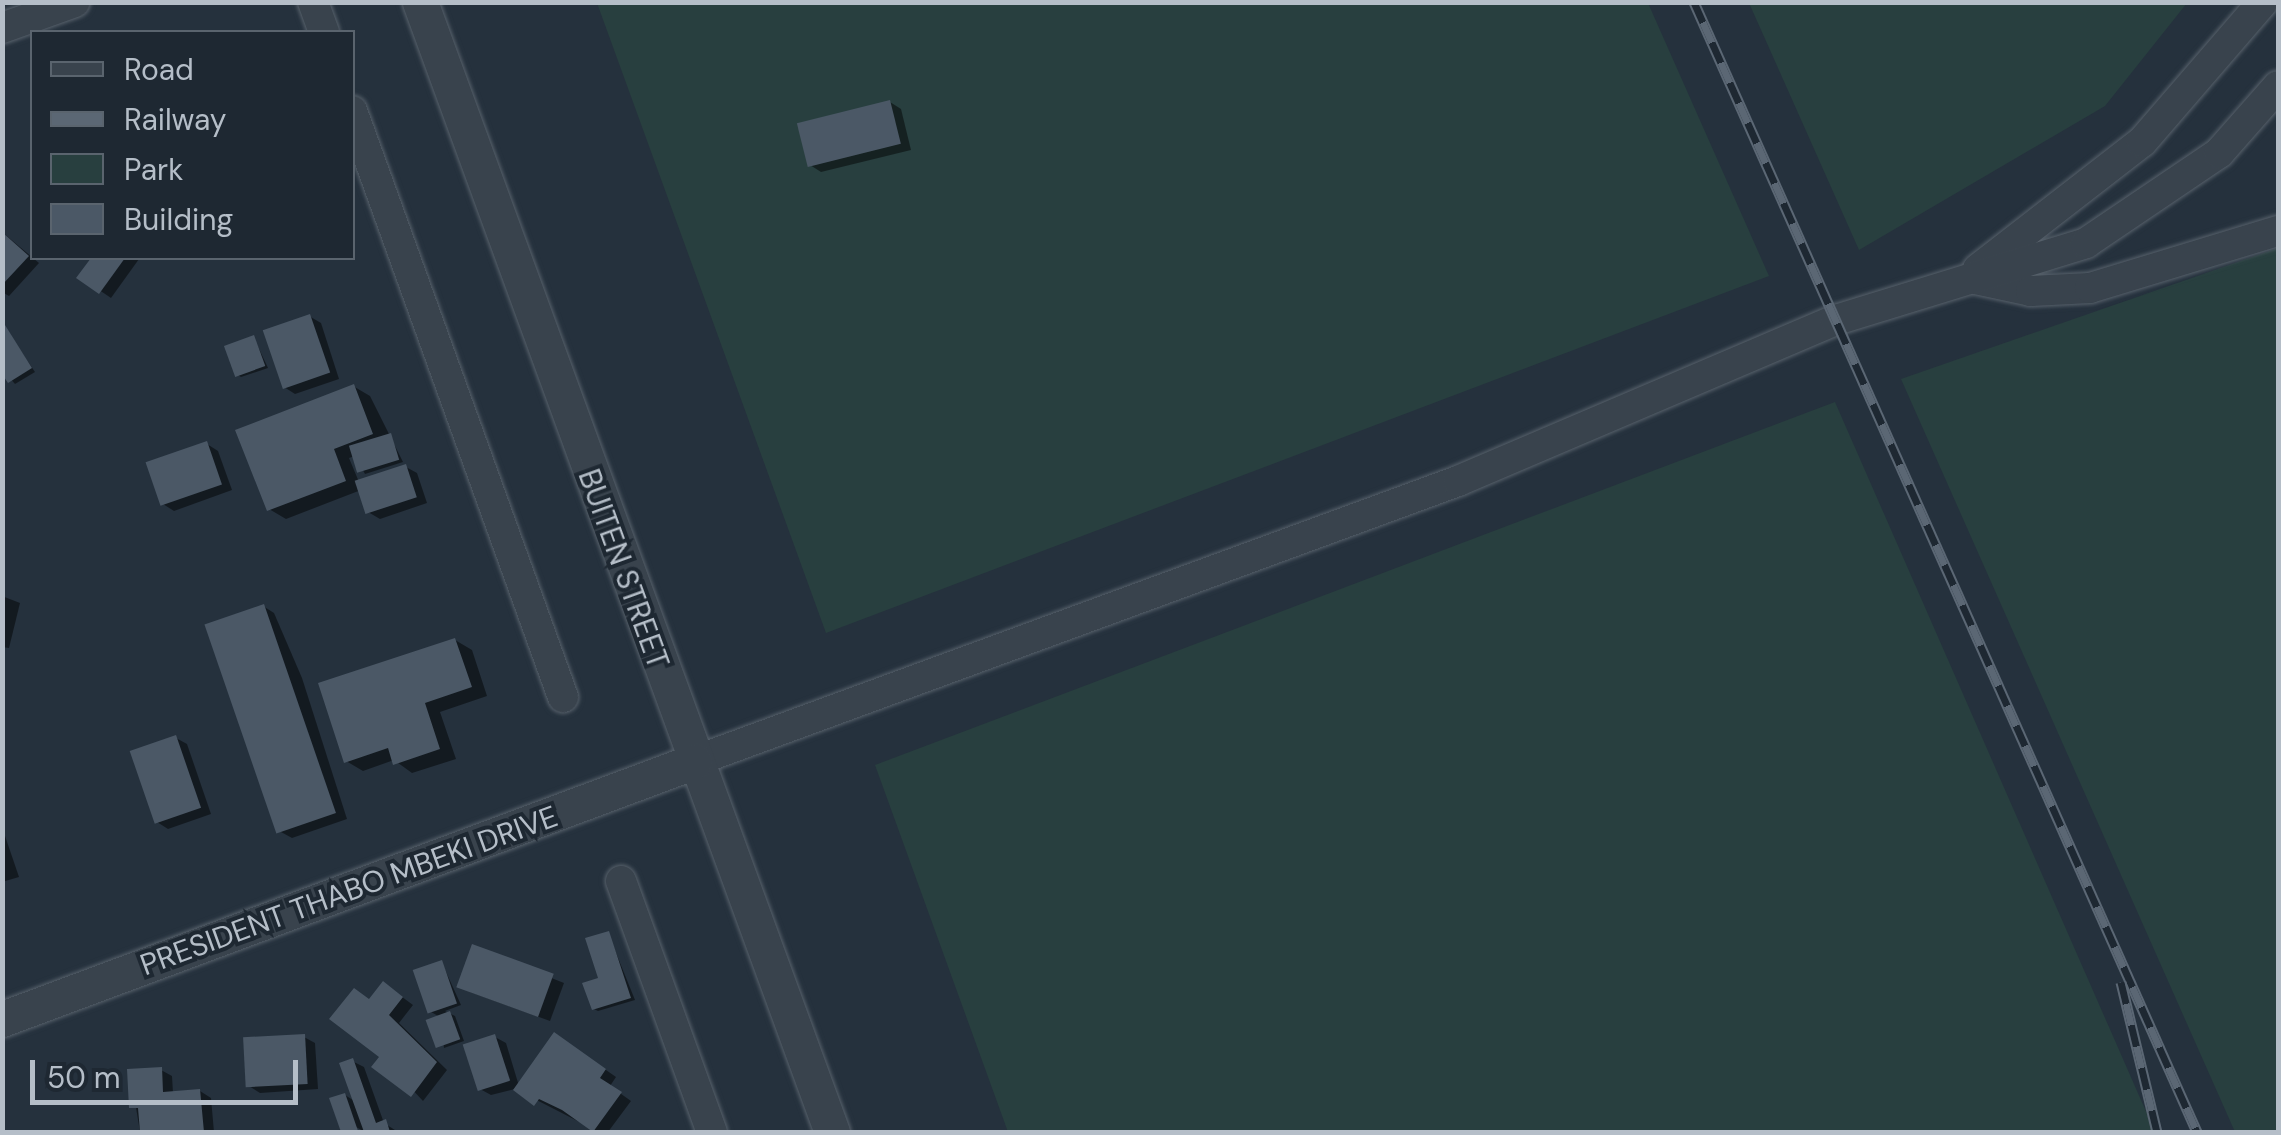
<!DOCTYPE html>
<html>
<head>
<meta charset="utf-8">
<style>
	body { margin:0 }
	#map { position:relative; width:2281px; height:1135px; overflow:hidden; background:#25313d; font-family:"DM Sans",sans-serif }
	div>[style] { position:absolute }
	[style*='--x'] { left:calc(var(--x)*1px); top:calc(var(--y)*1px); width:calc(var(--w)*1px); rotate:calc(var(--a)*1deg) }
	.green>* { inset:0; background:#283f3f }
	.shadow>* { inset:0; background:#0007 }
	.building>* { inset:0; background:#4b5866; transform-origin:0 0 }
	.roads { filter:drop-shadow(0 0 2px #57616b) drop-shadow(0 0 2px #57616b) }
	.minor>* { height:30px; margin:-15px; padding:0 15px; transform-origin:15px; border-radius:15px; background:#39434d }
	.tertiary>* { height:35px; margin:-17.5px; padding:0 17.5px; transform-origin:17.5px; border-radius:17.5px; background:#39434d }
	.rail>* { height:11px; margin-top:-5.5px; transform-origin:0; background:repeating-linear-gradient(90deg,#1e2832 0 22px,#5b6774 0 44px); box-sizing:border-box; border-block:2px solid #5b6774 }
	span { translate:-50% -50%; white-space:nowrap; text-align:center; line-height:1.15; -webkit-text-stroke:8px #1e2832; paint-order:stroke }
	.street-label { font-size:30px; color:#b5bec8 }
	.frame { position:absolute; inset:0; border:5px solid #b5bec8; pointer-events:none }
	.legend { position:absolute; left:30px; top:30px; width:325px; height:230px; box-sizing:border-box; background:#1e2832; border:2px solid #5a646e; margin:0; padding:12px 18px; list-style:none; font-size:30px; color:#b5bec8 }
	.legend li { display:flex; align-items:center; gap:20px; height:50px }
	.legend b { width:50px; border:2px solid #5a646e }
	.scale { position:absolute; left:30px; top:1060px; width:268px; height:45px; box-sizing:border-box; border:5px solid #b5bec8; border-top:0; padding-left:12px; font-size:30px; line-height:35px; white-space:nowrap; color:#b5bec8; -webkit-text-stroke:8px #1e2832; paint-order:stroke }
</style>
</head>
<body>
<div id="map">
	<div class="green">
		<div style="clip-path:polygon(597px 3px,1648px 3px,1769px 276px,826px 633px)"></div>
		<div style="clip-path:polygon(1749px 3px,2187px 3px,2105px 106px,1859px 250px)"></div>
		<div style="clip-path:polygon(2278px 248px,2278px 1132px,2235px 1132px,1901px 379px)"></div>
		<div style="clip-path:polygon(1835px 402px,2155px 1132px,1008px 1132px,875px 765px)"></div>
	</div>
	<div class="shadow">
		<div style="clip-path:polygon(890px 102px,901px 109px,911px 150px,821px 172px,810px 165px)"></div>
		<div style="clip-path:polygon(2px 232px,39px 263px,9px 296px,2px 292px)"></div>
		<div style="clip-path:polygon(94px 258px,138px 258px,139px 259px,111px 298px,80px 277px)"></div>
		<div style="clip-path:polygon(309px 316px,321px 323px,339px 379px,295px 394px,284px 387px)"></div>
		<div style="clip-path:polygon(5px 328px,35px 372px,15px 384px,2px 369px)"></div>
		<div style="clip-path:polygon(254px 338px,268px 368px,241px 377px,236px 374px)"></div>
		<div style="clip-path:polygon(353px 386px,370px 396px,403px 462px,365px 474px,355px 456px,349px 458px,359px 482px,406px 467px,417px 473px,427px 503px,380px 519px,368px 512px,361px 490px,286px 519px,269px 509px)"></div>
		<div style="clip-path:polygon(207px 444px,218px 451px,232px 490px,174px 511px,163px 504px)"></div>
		<div style="clip-path:polygon(2px 596px,20px 603px,9px 648px,2px 647px)"></div>
		<div style="clip-path:polygon(263px 606px,274px 613px,302px 678px,347px 819px,292px 838px,281px 832px)"></div>
		<div style="clip-path:polygon(455px 640px,472px 650px,487px 696px,440px 712px,456px 759px,412px 773px,394px 760px,363px 771px,346px 761px)"></div>
		<div style="clip-path:polygon(176px 738px,187px 744px,211px 814px,168px 829px,157px 822px)"></div>
		<div style="clip-path:polygon(2px 827px,19px 877px,2px 882px)"></div>
		<div style="clip-path:polygon(608px 933px,635px 1000px,598px 1011px,594px 1009px)"></div>
		<div style="clip-path:polygon(473px 947px,564px 983px,550px 1021px,470px 992px)"></div>
		<div style="clip-path:polygon(442px 963px,461px 1005px,445px 1011px,455px 1016px,464px 1041px,444px 1048px,440px 1017px,431px 1012px)"></div>
		<div style="clip-path:polygon(394px 991px,413px 1005px,399px 1023px,447px 1070px,423px 1101px,382px 1057px,370px 1001px)"></div>
		<div style="clip-path:polygon(304px 1037px,315px 1043px,318px 1089px,260px 1093px,249px 1086px)"></div>
		<div style="clip-path:polygon(495px 1037px,506px 1043px,519px 1086px,566px 1042px,616px 1077px,610px 1086px,631px 1101px,608px 1132px,599px 1132px,515px 1089px,491px 1095px,480px 1089px)"></div>
		<div style="clip-path:polygon(352px 1061px,364px 1067px,384px 1123px,398px 1132px,365px 1132px,349px 1123px,355px 1132px,343px 1132px,332px 1100px,345px 1095px,356px 1102px)"></div>
		<div style="clip-path:polygon(161px 1070px,172px 1076px,173px 1093px,200px 1091px,211px 1098px,214px 1132px,140px 1132px,130px 1071px)"></div>
	</div>
	<div class="building">
		<div style="left:890px;top:100px;width:45px;height:96px;rotate:76deg"></div>
		<div style="clip-path:polygon(2px 232px,29px 256px,2px 285px)"></div>
		<div style="clip-path:polygon(91px 258px,125px 258px,99px 294px,76px 278px)"></div>
		<div style="left:310px;top:314px;width:62px;height:50px;rotate:71deg"></div>
		<div style="clip-path:polygon(5px 325px,32px 368px,8px 383px,2px 374px)"></div>
		<div style="left:254px;top:335px;width:33px;height:32px;rotate:70deg"></div>
		<div style="clip-path:polygon(354px 384px,373px 434px,334px 449px,346px 481px,267px 511px,235px 430px)"></div>
		<div style="left:391px;top:433px;width:28px;height:44px;rotate:73deg"></div>
		<div style="left:207px;top:441px;width:46px;height:65px;rotate:71deg"></div>
		<div style="left:406px;top:464px;width:35px;height:54px;rotate:72deg"></div>
		<div style="left:264px;top:604px;width:221px;height:63px;rotate:71deg"></div>
		<div style="clip-path:polygon(455px 638px,472px 687px,425px 703px,440px 749px,393px 765px,388px 748px,344px 763px,318px 683px)"></div>
		<div style="left:176px;top:735px;width:77px;height:49px;rotate:71deg"></div>
		<div style="clip-path:polygon(609px 931px,631px 998px,592px 1010px,582px 983px,598px 978px,585px 938px)"></div>
		<div style="left:472px;top:944px;width:87px;height:46px;rotate:20deg"></div>
		<div style="left:442px;top:960px;width:46px;height:31px;rotate:71deg"></div>
		<div style="clip-path:polygon(383px 981px,403px 997px,389px 1015px,437px 1062px,411px 1097px,371px 1067px,379px 1057px,329px 1019px,354px 988px,369px 999px)"></div>
		<div style="left:450px;top:1011px;width:30px;height:26px;rotate:70deg"></div>
		<div style="clip-path:polygon(554px 1032px,606px 1069px,600px 1078px,622px 1092px,593px 1132px,562px 1110px,539px 1099px,534px 1106px,513px 1090px)"></div>
		<div style="left:305px;top:1034px;width:50px;height:62px;rotate:87deg"></div>
		<div style="left:495px;top:1034px;width:49px;height:34px;rotate:72deg"></div>
		<div style="clip-path:polygon(353px 1058px,376px 1123px,386px 1119px,390px 1132px,364px 1132px,339px 1063px)"></div>
		<div style="clip-path:polygon(162px 1067px,163px 1092px,200px 1089px,204px 1132px,140px 1132px,138px 1108px,129px 1108px,127px 1069px)"></div>
		<div style="clip-path:polygon(345px 1093px,358px 1131px,355px 1132px,341px 1132px,329px 1098px)"></div>
	</div>
	<div class="roads">
		<div class="minor">
			<div style="--x:313;--y:2;--w:32;--a:70"></div>
			<div style="--x:2;--y:28;--w:77;--a:-19.6"></div>
			<div style="--x:352;--y:111;--w:623;--a:70.2"></div>
			<div style="--x:1978;--y:269;--w:207;--a:-37.8"></div>
			<div style="--x:2142;--y:142;--w:185;--a:-49.2"></div>
			<div style="--x:1971;--y:278;--w:61;--a:12.2"></div>
			<div style="--x:2031;--y:291;--w:59;--a:-2.9"></div>
			<div style="--x:2090;--y:288;--w:196;--a:-16.9"></div>
			<div style="--x:695;--y:761;--w:813;--a:-20.15"></div>
			<div style="--x:1458;--y:481;--w:411;--a:-23.1"></div>
			<div style="--x:1836;--y:320;--w:262;--a:-17.1"></div>
			<div style="--x:2086;--y:243;--w:161;--a:-34.1"></div>
			<div style="--x:2219;--y:153;--w:89;--a:-48.6"></div>
			<div style="--x:621;--y:881;--w:267;--a:70.1"></div>
		</div>
		<div class="tertiary">
			<div style="--x:420;--y:2;--w:1203;--a:69.97"></div>
			<div style="--x:2;--y:1019;--w:739;--a:-20.42"></div>
		</div>
	</div>
	<div class="rail">
		<div style="--x:1694;--y:2;--w:1237;--a:66"></div>
		<div style="--x:2121;--y:982;--w:154;--a:76.5"></div>
	</div>
	<div class="street-label">
		<span style="left:623px;top:569px;rotate:70deg">BUITEN STREET</span>
		<span style="left:349px;top:891px;rotate:-20deg">PRESIDENT THABO MBEKI DRIVE</span>
	</div>
	<div class="frame"></div>
	<ul class="legend">
	<li><b style="height:12px;background:#39434d"></b>Road</li>
	<li><b style="height:12px;background:#5b6774"></b>Railway</li>
	<li><b style="height:28px;background:#283f3f"></b>Park</li>
	<li><b style="height:28px;background:#4b5866"></b>Building</li>
	</ul>
	<div class="scale">50 m</div>
</div>
</body>
</html>
